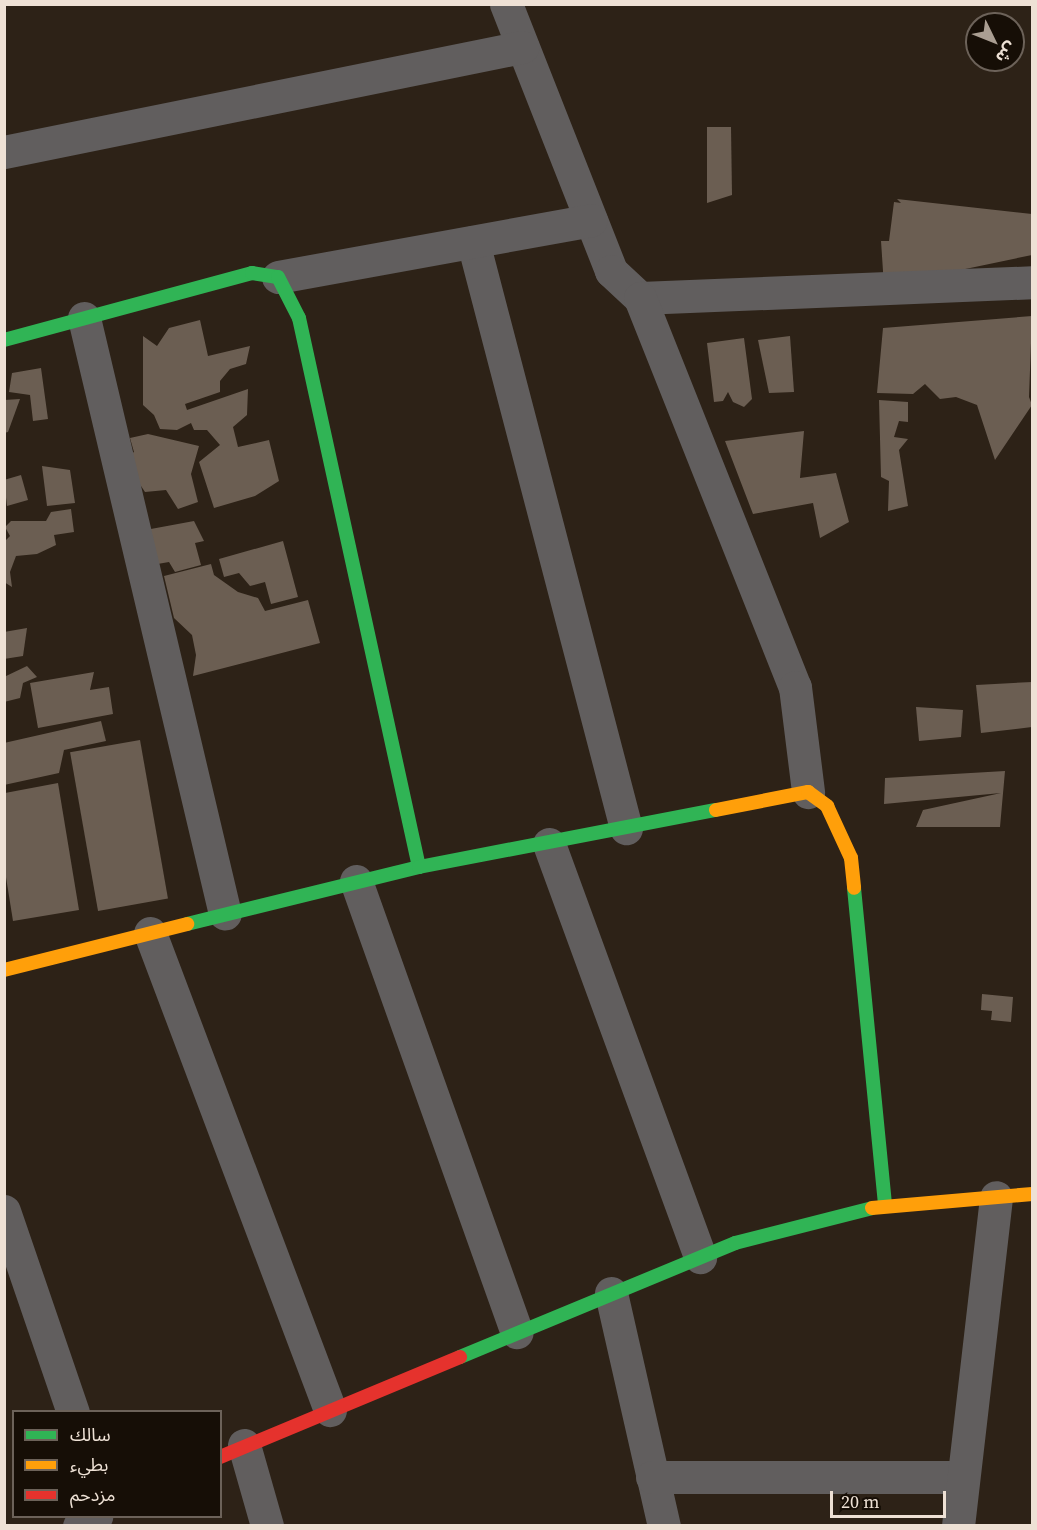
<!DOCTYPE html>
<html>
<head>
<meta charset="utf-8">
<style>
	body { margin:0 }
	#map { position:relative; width:1037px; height:1530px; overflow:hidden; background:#2d2217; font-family:"Source Serif 4","Noto Sans Arabic",serif }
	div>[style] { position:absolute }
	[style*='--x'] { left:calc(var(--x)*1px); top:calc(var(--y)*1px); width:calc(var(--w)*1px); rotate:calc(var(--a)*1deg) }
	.building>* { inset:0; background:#6b5e52; transform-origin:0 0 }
	.street>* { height:33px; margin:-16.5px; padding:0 16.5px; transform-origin:16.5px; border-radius:16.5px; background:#615e5e }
	.fast>* { height:14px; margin:-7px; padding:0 7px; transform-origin:7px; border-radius:7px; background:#30b455 }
	.slow>* { height:14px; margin:-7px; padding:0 7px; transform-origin:7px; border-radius:7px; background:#ff9f0a }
	.jam>* { height:14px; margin:-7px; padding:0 7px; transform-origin:7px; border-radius:7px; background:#e5322d }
	span { translate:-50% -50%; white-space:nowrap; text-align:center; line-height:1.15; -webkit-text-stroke:6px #160e06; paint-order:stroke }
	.frame { position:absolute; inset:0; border:6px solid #eee1d5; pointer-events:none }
	.legend { position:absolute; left:12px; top:1410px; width:210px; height:108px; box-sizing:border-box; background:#160e06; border:2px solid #6c6259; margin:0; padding:8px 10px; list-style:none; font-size:18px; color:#eee1d5 }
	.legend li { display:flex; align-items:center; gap:12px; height:30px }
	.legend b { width:30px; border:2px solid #6c6259 }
	.north { position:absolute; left:965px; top:12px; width:60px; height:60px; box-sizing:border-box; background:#160e06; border:2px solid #6c6259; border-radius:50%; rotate:133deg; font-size:16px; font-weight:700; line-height:24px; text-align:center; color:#eee1d5 }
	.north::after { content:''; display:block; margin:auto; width:21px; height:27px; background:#aa9e92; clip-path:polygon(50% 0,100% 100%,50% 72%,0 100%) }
	.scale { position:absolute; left:830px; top:1491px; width:116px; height:27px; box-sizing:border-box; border:3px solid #eee1d5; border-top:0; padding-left:8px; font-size:18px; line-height:21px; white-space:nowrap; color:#eee1d5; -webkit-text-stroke:4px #160e06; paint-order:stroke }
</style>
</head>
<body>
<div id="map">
	<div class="building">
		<div style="clip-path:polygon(707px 127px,731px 127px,732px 195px,707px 203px)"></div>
		<div style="clip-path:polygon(897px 199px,1032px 214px,1032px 255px,884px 286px,881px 241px,889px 241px,894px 202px,901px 203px)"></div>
		<div style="clip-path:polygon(1032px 316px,1029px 397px,1032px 405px,995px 460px,977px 405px,956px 397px,940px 399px,925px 384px,913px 394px,877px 393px,883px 328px)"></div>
		<div style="clip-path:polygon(200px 320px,208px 356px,250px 346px,246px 364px,230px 369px,220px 381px,220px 392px,185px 404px,187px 410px,248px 389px,247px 415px,233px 427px,238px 447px,269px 440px,279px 481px,255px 496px,214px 508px,199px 462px,220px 445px,207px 430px,194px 430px,191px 423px,177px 430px,160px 429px,154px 415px,143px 405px,143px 336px,157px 346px,169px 328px)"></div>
		<div style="clip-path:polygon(790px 336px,794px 392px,769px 393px,758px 340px)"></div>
		<div style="clip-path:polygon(744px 338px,752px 399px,744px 407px,733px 402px,728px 392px,723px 401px,714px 402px,707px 343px)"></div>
		<div style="clip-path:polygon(41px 368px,48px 419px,33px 421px,30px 395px,9px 392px,12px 373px)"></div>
		<div style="clip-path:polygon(20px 399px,8px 432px,4px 433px,4px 400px)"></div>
		<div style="clip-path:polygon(879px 400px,908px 402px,908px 422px,899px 421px,894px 437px,908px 439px,899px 450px,908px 506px,888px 511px,889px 481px,881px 477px)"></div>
		<div style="clip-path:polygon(804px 431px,800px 478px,836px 473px,849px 522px,820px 538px,813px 503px,753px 514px,725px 441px)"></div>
		<div style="clip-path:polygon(148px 434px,199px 446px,191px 474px,198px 502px,178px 509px,166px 490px,145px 492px,123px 459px,134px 452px,130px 438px)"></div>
		<div style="clip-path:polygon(42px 466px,70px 470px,75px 503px,47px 506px)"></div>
		<div style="clip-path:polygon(21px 475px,28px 500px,7px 506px,4px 480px)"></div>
		<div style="clip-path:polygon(71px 509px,74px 532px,54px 535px,56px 545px,37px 554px,16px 556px,10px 572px,12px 587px,4px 582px,4px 542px,10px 536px,5px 527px,11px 521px,46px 521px,51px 512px)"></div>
		<div style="clip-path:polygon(194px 521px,204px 541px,195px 543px,201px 565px,175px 572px,169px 562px,146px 566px,140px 531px)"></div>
		<div style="clip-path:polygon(283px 541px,298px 597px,271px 604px,265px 582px,250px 586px,239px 573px,224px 577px,219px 559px)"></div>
		<div style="clip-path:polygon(211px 564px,214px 575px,238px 592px,258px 598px,265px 611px,308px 600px,320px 643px,193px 676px,196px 655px,192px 635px,174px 618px,164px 576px)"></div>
		<div style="clip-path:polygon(27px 628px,23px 656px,4px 659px,4px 632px)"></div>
		<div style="clip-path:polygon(27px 666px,37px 677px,23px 683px,20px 698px,4px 702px,4px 677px)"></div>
		<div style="clip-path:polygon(94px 672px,90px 690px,109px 687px,113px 714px,38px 728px,30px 683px)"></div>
		<div style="clip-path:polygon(1032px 682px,1032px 727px,981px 733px,976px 685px)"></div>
		<div style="clip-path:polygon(916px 707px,963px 710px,961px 737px,919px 741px)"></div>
		<div style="clip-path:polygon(101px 721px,106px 741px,64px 750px,59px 773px,4px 785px,4px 743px)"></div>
		<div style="left:140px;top:740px;width:161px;height:71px;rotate:80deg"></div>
		<div style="clip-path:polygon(1005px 771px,1000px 827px,916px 827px,923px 810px,1001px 793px,884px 804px,885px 778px)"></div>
		<div style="clip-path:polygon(58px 783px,79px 910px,13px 921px,5px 871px,5px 793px)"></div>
		<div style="clip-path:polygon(982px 994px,1013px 997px,1011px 1022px,991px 1020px,992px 1011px,981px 1010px)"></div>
	</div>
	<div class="street">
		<div style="--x:506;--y:4;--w:287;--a:68.5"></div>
		<div style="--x:611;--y:271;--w:40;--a:43"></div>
		<div style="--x:640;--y:298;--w:392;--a:-2.3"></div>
		<div style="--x:4;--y:152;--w:529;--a:-11.46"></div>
		<div style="--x:473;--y:242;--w:606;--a:75.37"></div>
		<div style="--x:278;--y:277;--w:318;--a:-10.3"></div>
		<div style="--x:640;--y:298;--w:419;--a:68.3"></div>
		<div style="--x:795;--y:687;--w:106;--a:82.9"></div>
		<div style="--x:84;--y:318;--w:612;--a:76.69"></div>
		<div style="--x:549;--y:844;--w:440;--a:69.9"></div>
		<div style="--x:356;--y:881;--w:479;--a:70.4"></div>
		<div style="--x:150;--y:933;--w:510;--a:69.33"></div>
		<div style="--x:4;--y:1211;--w:213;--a:71.1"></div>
		<div style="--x:611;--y:1293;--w:239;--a:77.2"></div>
		<div style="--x:244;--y:1445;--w:84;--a:74.1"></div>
		<div style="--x:652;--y:1477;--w:310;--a:0"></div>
		<div style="--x:79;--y:1526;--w:20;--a:-30"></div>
		<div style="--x:958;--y:1526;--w:331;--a:-83.4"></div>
	</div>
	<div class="fast">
		<div style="--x:4;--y:340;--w:257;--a:-15.1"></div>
		<div style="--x:252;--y:273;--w:26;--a:9"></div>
		<div style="--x:278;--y:277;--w:46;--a:62.9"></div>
		<div style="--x:299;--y:318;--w:562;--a:77.67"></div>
		<div style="--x:854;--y:888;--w:319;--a:84.4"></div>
		<div style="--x:187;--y:924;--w:239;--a:-13.8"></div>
		<div style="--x:419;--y:867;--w:302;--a:-10.9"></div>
		<div style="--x:460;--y:1357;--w:298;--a:-22.5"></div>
		<div style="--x:735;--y:1243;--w:141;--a:-14.3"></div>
	</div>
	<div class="slow">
		<div style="--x:716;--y:810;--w:94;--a:-11.1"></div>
		<div style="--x:808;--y:792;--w:24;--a:36"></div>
		<div style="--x:827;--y:806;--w:57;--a:65.2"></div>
		<div style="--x:851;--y:858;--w:30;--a:84"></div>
		<div style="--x:4;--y:970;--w:189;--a:-14.1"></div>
		<div style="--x:872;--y:1208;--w:161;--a:-5"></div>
	</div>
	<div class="jam">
		<div style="--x:220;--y:1457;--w:260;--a:-22.6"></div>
	</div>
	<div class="frame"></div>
	<ul class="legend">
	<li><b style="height:8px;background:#30b455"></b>سالك</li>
	<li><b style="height:8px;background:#ff9f0a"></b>بطيء</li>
	<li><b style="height:8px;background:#e5322d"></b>مزدحم</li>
	</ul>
	<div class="north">ش</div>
	<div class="scale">20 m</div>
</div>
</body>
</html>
